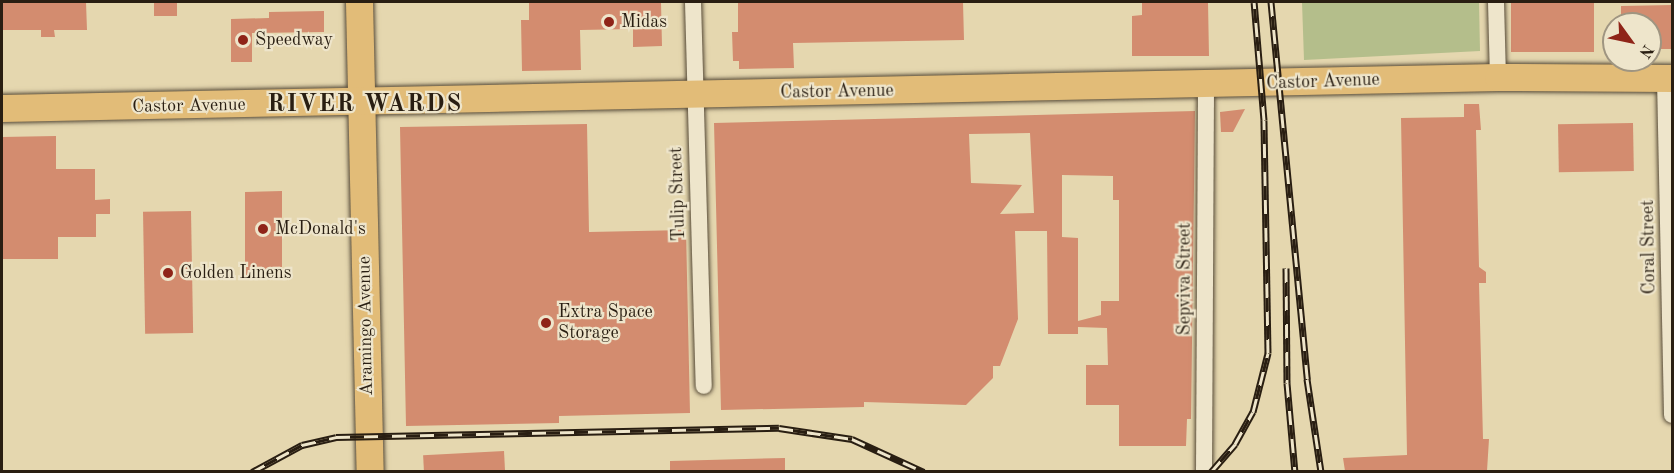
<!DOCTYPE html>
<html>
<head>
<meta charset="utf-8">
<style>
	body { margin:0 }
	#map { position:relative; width:1674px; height:473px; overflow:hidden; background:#e5d7af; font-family:"Old Standard TT",serif }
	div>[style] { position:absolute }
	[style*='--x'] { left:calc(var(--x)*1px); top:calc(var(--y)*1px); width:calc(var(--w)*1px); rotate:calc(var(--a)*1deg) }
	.green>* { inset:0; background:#b4be8b }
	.building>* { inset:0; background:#d38c6f; transform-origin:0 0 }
	.roads { filter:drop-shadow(0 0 2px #584c39) drop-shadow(0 0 2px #584c39) }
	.street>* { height:16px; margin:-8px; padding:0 8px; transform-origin:8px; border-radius:8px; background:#eee5cb }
	.primary>* { height:27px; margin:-13.5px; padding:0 13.5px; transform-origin:13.5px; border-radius:13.5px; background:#e2bc78 }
	.rail>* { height:7px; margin-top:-3.5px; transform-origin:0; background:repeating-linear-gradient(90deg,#eee5cb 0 14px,#291e12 0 28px); box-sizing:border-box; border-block:2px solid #291e12 }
	.dots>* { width:16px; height:16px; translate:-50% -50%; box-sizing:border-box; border:3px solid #eee5cb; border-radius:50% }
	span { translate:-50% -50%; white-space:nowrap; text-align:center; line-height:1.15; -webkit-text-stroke:4.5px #eee5cb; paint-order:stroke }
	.poi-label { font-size:18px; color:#291e12 }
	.left { translate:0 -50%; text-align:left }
	.street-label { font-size:18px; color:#291e12 }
	.district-label { font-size:24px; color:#291e12; font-weight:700; letter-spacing:1.5px }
	.frame { position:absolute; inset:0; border:3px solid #291e12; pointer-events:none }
	.north { position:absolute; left:1602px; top:12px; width:60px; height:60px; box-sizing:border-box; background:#eee5cb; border:2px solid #9f9581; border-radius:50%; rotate:123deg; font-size:16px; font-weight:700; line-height:24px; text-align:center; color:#291e12 }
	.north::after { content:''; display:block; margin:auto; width:21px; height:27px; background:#8f2418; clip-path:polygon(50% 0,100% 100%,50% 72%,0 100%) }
</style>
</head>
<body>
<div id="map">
	<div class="green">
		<div style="clip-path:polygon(1302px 2px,1479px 2px,1480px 51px,1304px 60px)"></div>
	</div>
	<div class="building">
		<div style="clip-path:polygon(2px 2px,86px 2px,87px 30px,54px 30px,55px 37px,41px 37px,41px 30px,2px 30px)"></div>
		<div style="left:154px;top:2px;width:23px;height:14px"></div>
		<div style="clip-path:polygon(529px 2px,661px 2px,662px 46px,633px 47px,633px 29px,580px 30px,581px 70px,522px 71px,521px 20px,529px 20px)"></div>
		<div style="clip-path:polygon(738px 2px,963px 2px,964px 40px,793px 43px,794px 68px,739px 69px,739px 61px,733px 61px,732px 32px,738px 32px)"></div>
		<div style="clip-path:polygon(1142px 2px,1208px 2px,1209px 56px,1132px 56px,1132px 16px,1142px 15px)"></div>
		<div style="left:1511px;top:2px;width:83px;height:50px"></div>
		<div style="clip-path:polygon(1672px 5px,1672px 49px,1650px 49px,1650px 24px,1621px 24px,1621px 6px)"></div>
		<div style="clip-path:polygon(324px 11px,324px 32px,252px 33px,252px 62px,231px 62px,231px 19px,269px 18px,269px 12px)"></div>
		<div style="clip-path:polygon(1464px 104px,1479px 104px,1481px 130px,1476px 130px,1479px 267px,1486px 272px,1486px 283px,1479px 283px,1483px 439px,1489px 439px,1487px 471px,1345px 471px,1343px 458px,1407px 455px,1401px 118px,1464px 117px)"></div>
		<div style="clip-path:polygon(1245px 109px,1233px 132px,1221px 132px,1220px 112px)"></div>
		<div style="clip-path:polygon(evenodd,1195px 111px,1191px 419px,1187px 419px,1186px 446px,1119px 446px,1119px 405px,1086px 405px,1086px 365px,1108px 365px,1107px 328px,1078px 327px,1078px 334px,1048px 334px,1047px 231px,1015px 231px,1018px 319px,1000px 366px,993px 366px,993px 378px,966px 405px,864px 402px,864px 407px,721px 410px,714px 123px,1195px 111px,1030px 133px,1034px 213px,1000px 214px,1022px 185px,971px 183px,969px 134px,1030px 133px,1195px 111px,1062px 175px,1113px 176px,1113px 200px,1119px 200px,1119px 301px,1101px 301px,1101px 315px,1078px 321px,1078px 238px,1062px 237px,1062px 175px)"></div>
		<div style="left:1633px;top:123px;width:48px;height:75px;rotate:89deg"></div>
		<div style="clip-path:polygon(587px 124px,589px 232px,686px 230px,690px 413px,559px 416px,559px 423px,406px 426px,400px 127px)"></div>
		<div style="clip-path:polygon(56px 136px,56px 169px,95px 169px,95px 200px,110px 199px,110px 214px,96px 214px,96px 237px,58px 237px,58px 259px,2px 259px,2px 137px)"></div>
		<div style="clip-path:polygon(282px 191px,282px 267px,270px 267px,270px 279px,245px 279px,245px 192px)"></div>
		<div style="left:191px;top:211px;width:122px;height:48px;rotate:89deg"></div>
		<div style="left:504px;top:451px;width:20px;height:81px;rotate:87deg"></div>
		<div style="clip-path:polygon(785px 458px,785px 471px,670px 471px,670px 461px)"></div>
	</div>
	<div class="roads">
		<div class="street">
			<div style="--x:693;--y:2;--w:384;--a:88.4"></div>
			<div style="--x:1496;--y:2;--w:75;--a:88.5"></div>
			<div style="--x:1665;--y:79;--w:336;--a:88.8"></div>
			<div style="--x:1204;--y:472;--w:386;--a:-89.7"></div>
		</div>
		<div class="primary">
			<div style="--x:359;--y:2;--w:470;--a:88.7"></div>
			<div style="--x:2;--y:108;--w:1496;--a:-1.19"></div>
			<div style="--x:1498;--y:77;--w:174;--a:0.3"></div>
		</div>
	</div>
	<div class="rail">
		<div style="--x:1271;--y:2;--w:379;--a:84.5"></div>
		<div style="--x:1307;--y:379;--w:94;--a:81.4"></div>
		<div style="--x:1286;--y:268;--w:115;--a:89.5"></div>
		<div style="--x:1287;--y:383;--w:89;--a:84.9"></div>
		<div style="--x:252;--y:472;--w:57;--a:-28.4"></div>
		<div style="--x:302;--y:445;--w:35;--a:-13"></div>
		<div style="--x:336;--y:437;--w:443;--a:-1.2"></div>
		<div style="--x:779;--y:428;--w:74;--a:8.6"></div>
		<div style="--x:852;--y:439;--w:79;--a:24.6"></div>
		<div style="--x:1211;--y:472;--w:37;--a:-49"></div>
		<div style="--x:1235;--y:444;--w:37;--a:-61"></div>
		<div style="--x:1253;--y:412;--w:61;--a:-75.7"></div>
		<div style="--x:1268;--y:353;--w:233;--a:-91"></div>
		<div style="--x:1264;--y:120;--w:118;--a:-94.8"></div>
	</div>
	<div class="dots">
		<div style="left:609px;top:22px;background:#8f2418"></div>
		<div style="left:243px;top:40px;background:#8f2418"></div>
		<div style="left:263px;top:229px;background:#8f2418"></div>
		<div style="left:168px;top:273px;background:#8f2418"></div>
		<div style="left:546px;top:323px;background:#8f2418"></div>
	</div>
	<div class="poi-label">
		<span class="left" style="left:621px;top:22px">Midas</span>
		<span class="left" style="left:255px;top:40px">Speedway</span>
		<span class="left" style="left:275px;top:229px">McDonald's</span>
		<span class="left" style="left:180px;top:273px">Golden Linens</span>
		<span class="left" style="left:558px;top:323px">Extra Space<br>Storage</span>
	</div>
	<div class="street-label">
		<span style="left:1323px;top:82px;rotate:-2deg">Castor Avenue</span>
		<span style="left:837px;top:92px;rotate:-1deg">Castor Avenue</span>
		<span style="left:189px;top:106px;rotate:-1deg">Castor Avenue</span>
		<span style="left:678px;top:194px;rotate:-92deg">Tulip Street</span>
		<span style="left:1649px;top:247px;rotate:-91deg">Coral Street</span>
		<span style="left:1185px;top:279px;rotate:-90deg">Sepviva Street</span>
		<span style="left:366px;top:326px;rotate:-91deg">Aramingo Avenue</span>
	</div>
	<div class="district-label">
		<span style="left:365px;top:106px">RIVER WARDS</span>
	</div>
	<div class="frame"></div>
	<div class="north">N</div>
</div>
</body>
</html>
